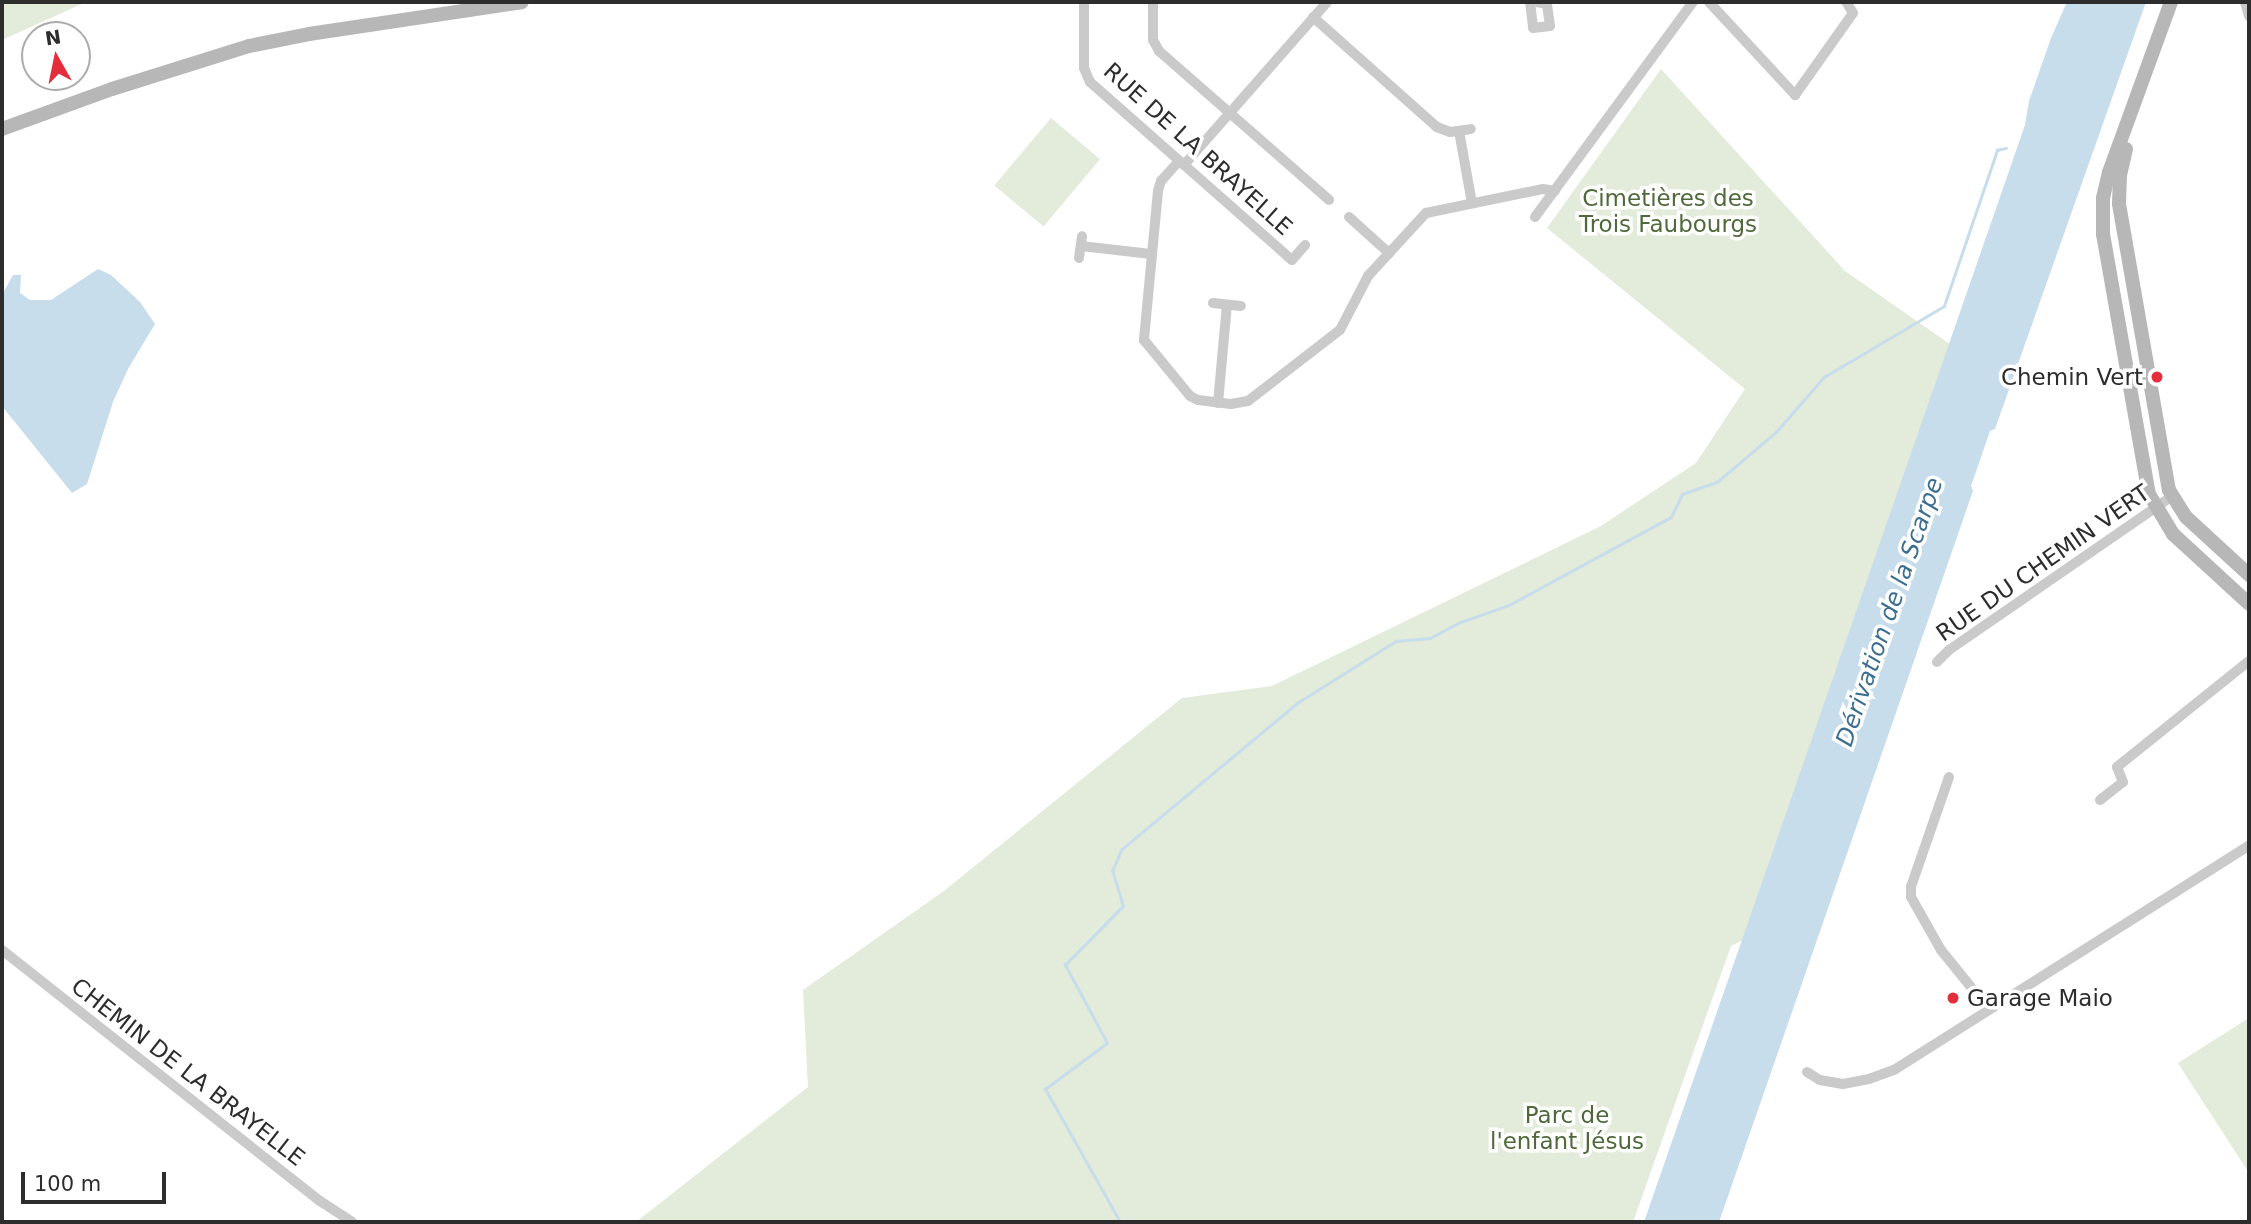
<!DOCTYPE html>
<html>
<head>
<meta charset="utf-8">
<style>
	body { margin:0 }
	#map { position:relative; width:2251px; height:1224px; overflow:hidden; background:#fff; font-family:"DejaVu Sans",sans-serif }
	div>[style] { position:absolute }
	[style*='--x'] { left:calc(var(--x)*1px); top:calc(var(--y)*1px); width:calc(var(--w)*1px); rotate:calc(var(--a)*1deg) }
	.green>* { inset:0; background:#e3ebdb; transform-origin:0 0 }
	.water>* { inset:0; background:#c7ddeb }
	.stream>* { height:2.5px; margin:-1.25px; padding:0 1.25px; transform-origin:1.25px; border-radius:1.25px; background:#c7ddeb }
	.street>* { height:10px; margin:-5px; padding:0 5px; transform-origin:5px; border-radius:5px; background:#cacaca }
	.secondary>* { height:14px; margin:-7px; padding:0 7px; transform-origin:7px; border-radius:7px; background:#b7b7b7 }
	.dots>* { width:19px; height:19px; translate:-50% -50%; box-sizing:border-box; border:4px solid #fff; border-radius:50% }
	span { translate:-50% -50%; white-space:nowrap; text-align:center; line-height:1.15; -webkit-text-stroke:7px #fff; paint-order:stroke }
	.street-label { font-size:23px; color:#2d2d2d }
	.park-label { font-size:23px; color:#50693b }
	.poi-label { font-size:23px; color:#2d2d2d }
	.right { translate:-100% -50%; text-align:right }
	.left { translate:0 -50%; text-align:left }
	.water-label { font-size:24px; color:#3b6e8f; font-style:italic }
	.frame { position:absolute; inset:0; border:4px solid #2d2d2d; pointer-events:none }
	.north { position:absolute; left:21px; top:21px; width:70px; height:70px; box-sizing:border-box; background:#fff; border:2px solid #ababab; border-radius:50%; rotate:351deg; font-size:19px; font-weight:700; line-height:28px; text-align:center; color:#2d2d2d }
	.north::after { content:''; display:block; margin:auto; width:24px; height:32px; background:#e52e3b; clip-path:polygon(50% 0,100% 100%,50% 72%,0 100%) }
	.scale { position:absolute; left:21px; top:1172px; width:145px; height:32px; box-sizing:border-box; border:4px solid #2d2d2d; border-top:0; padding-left:9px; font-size:21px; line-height:24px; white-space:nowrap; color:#2d2d2d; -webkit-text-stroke:5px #fff; paint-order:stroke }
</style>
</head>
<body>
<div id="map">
	<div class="green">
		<div style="clip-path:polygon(2px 2px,86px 2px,2px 40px)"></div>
		<div style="clip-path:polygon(1661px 69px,1845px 271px,1997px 377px,1812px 906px,1731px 946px,1633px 1222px,636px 1222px,808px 1087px,803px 990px,944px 891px,1182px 698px,1272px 686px,1601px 526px,1696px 463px,1745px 389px,1547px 228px)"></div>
		<div style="left:1051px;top:118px;width:64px;height:88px;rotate:40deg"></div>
		<div style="clip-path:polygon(2249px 1018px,2249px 1173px,2178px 1063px)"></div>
	</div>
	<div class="water">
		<div style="clip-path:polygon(2067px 2px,2146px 2px,1995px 429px,1990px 431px,1971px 486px,1973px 491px,1719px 1222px,1644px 1222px,2025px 125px,2029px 101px,2051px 38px)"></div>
		<div style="clip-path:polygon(98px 269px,111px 275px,140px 302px,155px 324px,128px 369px,113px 402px,87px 484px,72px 493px,2px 406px,2px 295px,13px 275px,21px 275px,20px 293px,30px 300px,51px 300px)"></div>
	</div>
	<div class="stream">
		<div style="--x:1120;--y:1222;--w:153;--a:-119.4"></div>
		<div style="--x:1045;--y:1089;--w:77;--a:-36.6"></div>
		<div style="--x:1107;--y:1043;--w:89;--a:-118.3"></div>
		<div style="--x:1065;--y:965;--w:83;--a:-45.5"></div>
		<div style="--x:1123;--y:906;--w:37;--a:-107"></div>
		<div style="--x:1112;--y:871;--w:24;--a:-66"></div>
		<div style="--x:1122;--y:849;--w:228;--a:-39.8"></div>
		<div style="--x:1297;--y:703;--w:117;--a:-32.1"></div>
		<div style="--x:1396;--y:641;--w:34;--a:-5"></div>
		<div style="--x:1430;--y:638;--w:32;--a:-28"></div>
		<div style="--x:1458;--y:623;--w:54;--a:-19.4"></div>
		<div style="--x:1509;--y:605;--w:184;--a:-28.5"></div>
		<div style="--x:1671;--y:517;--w:25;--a:-64"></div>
		<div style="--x:1682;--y:494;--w:37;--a:-19"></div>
		<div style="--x:1717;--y:482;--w:77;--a:-40.3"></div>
		<div style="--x:1776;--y:432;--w:73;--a:-48.9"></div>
		<div style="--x:1824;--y:377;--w:139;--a:-30.6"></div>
		<div style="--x:1944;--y:306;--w:165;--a:-71.2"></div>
		<div style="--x:1997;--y:150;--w:9;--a:-13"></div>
	</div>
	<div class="street">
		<div style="--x:1084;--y:2;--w:66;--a:90"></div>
		<div style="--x:1084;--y:68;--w:15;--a:67"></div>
		<div style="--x:1090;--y:82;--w:269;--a:41.4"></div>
		<div style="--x:1292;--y:260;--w:20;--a:-49"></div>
		<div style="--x:1153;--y:2;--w:38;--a:90"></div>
		<div style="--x:1153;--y:40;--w:13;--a:61"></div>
		<div style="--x:1159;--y:51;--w:226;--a:41.2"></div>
		<div style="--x:1530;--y:2;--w:26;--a:83"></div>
		<div style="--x:1533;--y:28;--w:17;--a:-7"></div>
		<div style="--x:1550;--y:26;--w:22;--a:-98"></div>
		<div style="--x:1547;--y:4;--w:10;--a:-169"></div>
		<div style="--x:1709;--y:2;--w:127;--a:47.2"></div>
		<div style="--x:1795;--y:95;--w:100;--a:-54.7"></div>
		<div style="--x:1853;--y:13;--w:13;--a:-122"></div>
		<div style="--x:2245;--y:2;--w:15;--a:74"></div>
		<div style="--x:1313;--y:17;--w:166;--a:41.6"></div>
		<div style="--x:1437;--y:127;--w:14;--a:21"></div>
		<div style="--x:1450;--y:132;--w:21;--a:-8"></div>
		<div style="--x:1459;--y:131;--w:73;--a:79.8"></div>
		<div style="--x:1179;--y:161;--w:27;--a:132"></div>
		<div style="--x:1161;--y:181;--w:10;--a:107"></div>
		<div style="--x:1158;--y:191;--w:150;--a:95.4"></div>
		<div style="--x:1144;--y:340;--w:72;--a:50.6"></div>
		<div style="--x:1190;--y:396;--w:9;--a:27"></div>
		<div style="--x:1198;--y:400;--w:33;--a:7"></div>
		<div style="--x:1231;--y:404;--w:17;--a:-10"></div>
		<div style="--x:1248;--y:401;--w:116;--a:-37.7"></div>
		<div style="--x:1340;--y:330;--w:61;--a:-62.6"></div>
		<div style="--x:1368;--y:276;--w:86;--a:-47.4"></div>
		<div style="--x:1426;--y:213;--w:119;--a:-11.6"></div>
		<div style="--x:1543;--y:189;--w:12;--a:9"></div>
		<div style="--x:1184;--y:165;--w:217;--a:-48.7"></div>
		<div style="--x:1349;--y:217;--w:54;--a:42"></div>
		<div style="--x:1535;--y:217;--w:267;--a:-53.7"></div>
		<div style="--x:1081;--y:246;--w:70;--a:6.5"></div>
		<div style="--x:1079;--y:258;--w:22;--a:-82"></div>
		<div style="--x:1213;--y:303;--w:28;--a:6"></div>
		<div style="--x:1218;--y:403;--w:98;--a:-84.8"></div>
		<div style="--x:1937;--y:662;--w:17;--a:-45"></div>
		<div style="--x:1949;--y:650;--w:271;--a:-34.6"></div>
		<div style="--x:1949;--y:777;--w:116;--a:109.1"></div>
		<div style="--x:1911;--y:887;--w:10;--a:90"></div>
		<div style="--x:1911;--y:897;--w:61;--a:60.5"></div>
		<div style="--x:1941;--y:950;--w:75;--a:51"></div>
		<div style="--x:2100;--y:800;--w:29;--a:-38"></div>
		<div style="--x:2123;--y:782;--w:16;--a:-112"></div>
		<div style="--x:2117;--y:767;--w:169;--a:-38.8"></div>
		<div style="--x:2;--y:950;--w:405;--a:38.3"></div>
		<div style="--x:320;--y:1201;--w:38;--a:33"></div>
		<div style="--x:1807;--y:1072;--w:15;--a:32"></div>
		<div style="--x:1820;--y:1080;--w:23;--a:10"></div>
		<div style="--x:1843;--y:1084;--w:26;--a:-11"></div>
		<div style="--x:1869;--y:1079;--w:27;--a:-20"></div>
		<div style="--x:1894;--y:1070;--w:420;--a:-32.3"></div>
	</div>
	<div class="secondary">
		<div style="--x:2171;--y:2;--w:181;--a:110"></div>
		<div style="--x:2109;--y:172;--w:27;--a:103"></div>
		<div style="--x:2103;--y:198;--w:36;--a:90"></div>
		<div style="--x:2103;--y:234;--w:264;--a:80"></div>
		<div style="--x:2149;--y:494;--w:47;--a:59"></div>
		<div style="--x:2173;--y:534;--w:103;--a:42.6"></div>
		<div style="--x:2;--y:129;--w:117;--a:-20"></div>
		<div style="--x:112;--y:89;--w:144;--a:-17.4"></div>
		<div style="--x:249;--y:46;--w:61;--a:-11.3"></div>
		<div style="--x:309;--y:34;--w:215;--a:-8.5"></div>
		<div style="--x:2126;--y:149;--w:27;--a:103"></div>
		<div style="--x:2120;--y:175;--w:29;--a:92"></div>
		<div style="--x:2119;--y:204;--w:290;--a:80.1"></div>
		<div style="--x:2169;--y:490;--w:32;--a:58"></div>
		<div style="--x:2186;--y:517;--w:86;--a:42.6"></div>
	</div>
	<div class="dots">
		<div style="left:2157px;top:377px;background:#e52e3b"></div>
		<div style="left:1953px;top:998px;background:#e52e3b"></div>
	</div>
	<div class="street-label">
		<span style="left:1198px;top:149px;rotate:42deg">RUE DE LA BRAYELLE</span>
		<span style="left:2043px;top:563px;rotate:-35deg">RUE DU CHEMIN VERT</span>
		<span style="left:188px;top:1072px;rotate:38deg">CHEMIN DE LA BRAYELLE</span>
	</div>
	<div class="park-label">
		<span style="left:1668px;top:211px">Cimetières des<br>Trois Faubourgs</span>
		<span style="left:1567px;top:1128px">Parc de<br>l'enfant Jésus</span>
	</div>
	<div class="poi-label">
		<span class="right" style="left:2143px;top:377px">Chemin Vert</span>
		<span class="left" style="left:1967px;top:998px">Garage Maio</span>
	</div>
	<div class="water-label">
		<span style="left:1890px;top:612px;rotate:-71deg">Dérivation de la Scarpe</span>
	</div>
	<div class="frame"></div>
	<div class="north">N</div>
	<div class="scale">100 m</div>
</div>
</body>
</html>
